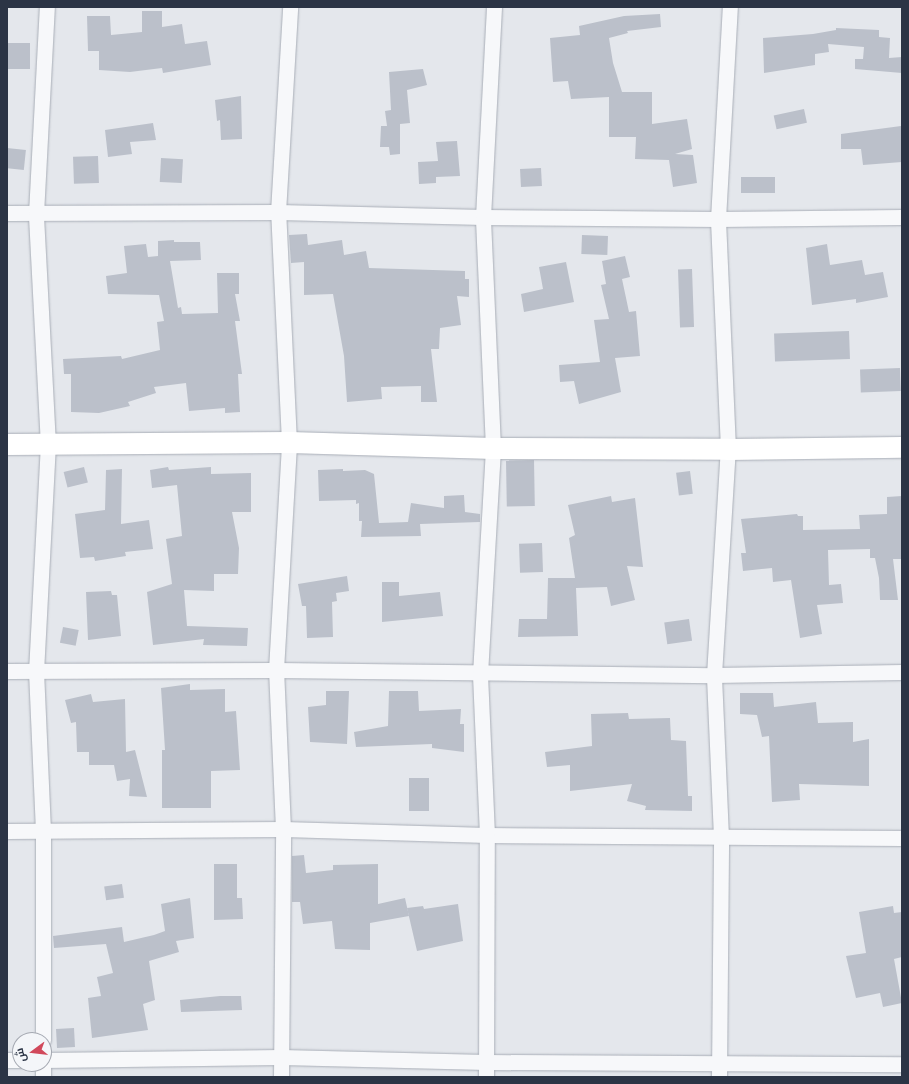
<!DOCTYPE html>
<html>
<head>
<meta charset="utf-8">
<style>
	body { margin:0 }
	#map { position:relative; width:909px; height:1084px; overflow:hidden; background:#e4e7ec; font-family:"Source Sans 3",Cairo,sans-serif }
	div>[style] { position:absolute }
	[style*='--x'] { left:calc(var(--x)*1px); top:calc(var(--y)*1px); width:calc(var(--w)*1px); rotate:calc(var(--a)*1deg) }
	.building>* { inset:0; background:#bbc0ca; transform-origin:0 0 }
	.roads { filter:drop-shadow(0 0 1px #a9aeb7) drop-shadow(0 0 1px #a9aeb7) }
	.street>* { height:15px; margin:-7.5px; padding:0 7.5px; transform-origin:7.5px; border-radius:7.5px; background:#f7f8fa }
	.secondary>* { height:21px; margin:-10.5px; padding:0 10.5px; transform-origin:10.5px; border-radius:10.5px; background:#fff }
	span { translate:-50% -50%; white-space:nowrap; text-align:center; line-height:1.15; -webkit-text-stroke:3px #f4f6f9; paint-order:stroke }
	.frame { position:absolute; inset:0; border:8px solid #2b3445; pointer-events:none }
	.north { position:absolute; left:12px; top:1032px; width:40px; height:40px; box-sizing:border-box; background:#f4f6f9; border:1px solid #a4a8b1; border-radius:50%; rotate:255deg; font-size:11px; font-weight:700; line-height:16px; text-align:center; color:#2b3445 }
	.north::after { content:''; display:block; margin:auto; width:14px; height:18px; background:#d1495b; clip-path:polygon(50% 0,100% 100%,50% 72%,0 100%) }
</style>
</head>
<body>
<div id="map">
	<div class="building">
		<div style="clip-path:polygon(142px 11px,162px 11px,162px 27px,182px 24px,185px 44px,207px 41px,211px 65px,163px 73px,162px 68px,130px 72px,99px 70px,99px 51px,88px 51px,87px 16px,110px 16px,111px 35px,142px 32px)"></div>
		<div style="clip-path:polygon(660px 14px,661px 27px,627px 31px,628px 33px,609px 38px,613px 63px,622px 92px,652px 92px,652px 124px,687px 119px,692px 149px,675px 154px,693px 155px,697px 183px,673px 187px,669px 160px,635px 159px,636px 137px,609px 137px,609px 97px,571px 99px,568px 81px,553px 82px,550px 38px,580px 35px,579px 26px,624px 16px)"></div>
		<div style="clip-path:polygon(836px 28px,879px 30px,879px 37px,890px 38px,889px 58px,902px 57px,902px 73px,855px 69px,855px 59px,863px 59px,864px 47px,828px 44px,829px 52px,815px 54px,815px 65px,764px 73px,763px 38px,813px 34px,836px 30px)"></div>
		<div style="left:7px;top:43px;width:23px;height:26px"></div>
		<div style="clip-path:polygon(423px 69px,427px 85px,407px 90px,410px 123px,400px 124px,400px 154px,390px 155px,389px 147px,380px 147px,381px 126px,387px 126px,385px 111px,391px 110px,389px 72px)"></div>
		<div style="clip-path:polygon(241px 96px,242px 139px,221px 140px,220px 120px,217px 121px,215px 100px)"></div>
		<div style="left:804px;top:109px;width:14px;height:31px;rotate:78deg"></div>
		<div style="clip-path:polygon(153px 123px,156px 140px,130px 142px,132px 154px,108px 157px,105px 130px)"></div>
		<div style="clip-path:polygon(901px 126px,902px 162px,863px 165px,861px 149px,841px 149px,841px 134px)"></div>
		<div style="clip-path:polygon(457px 141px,460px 176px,436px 177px,436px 183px,419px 184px,418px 162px,438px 161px,436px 142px)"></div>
		<div style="left:7px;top:148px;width:19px;height:20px;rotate:6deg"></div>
		<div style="left:98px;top:156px;width:27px;height:25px;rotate:88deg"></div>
		<div style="left:161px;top:158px;width:22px;height:24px;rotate:3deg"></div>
		<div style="left:541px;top:168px;width:18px;height:21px;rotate:87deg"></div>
		<div style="left:741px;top:177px;width:34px;height:16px"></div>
		<div style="clip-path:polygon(307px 234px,308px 245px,342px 240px,344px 255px,366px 251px,369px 268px,465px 271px,465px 279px,469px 279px,469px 297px,457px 296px,461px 325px,440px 328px,439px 349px,431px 349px,437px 402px,421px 402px,421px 386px,381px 387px,382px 399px,347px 402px,344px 356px,333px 294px,304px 295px,304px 262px,291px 263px,289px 235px)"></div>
		<div style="left:582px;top:235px;width:26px;height:19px;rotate:2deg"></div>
		<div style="clip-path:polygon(174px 240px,174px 242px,200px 242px,201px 260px,170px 261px,178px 308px,181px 307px,182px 314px,218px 313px,217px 273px,239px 273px,239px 294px,235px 294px,240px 321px,235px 321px,242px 374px,238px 374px,240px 412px,225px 413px,225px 408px,189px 411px,186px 383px,154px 387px,156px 393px,128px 402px,130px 406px,99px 413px,71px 412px,71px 374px,64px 374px,63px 359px,121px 356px,122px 359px,160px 350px,157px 322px,164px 321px,159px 295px,108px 294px,106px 276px,127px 273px,124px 246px,146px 244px,148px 257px,158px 256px,158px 241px)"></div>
		<div style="clip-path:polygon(827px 244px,830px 265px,862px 260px,865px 275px,883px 272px,888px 297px,856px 303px,856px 299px,812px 305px,806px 248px)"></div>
		<div style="clip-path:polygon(625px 256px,630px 277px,622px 279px,629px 312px,636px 311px,640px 356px,615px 358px,621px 392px,579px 404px,574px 381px,560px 382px,559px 365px,600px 362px,594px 320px,609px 319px,601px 285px,606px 284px,602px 261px)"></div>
		<div style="clip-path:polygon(566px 262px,574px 302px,524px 312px,521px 294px,543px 289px,539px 267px)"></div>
		<div style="left:692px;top:269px;width:58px;height:14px;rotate:88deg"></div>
		<div style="left:849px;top:331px;width:28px;height:75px;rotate:88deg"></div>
		<div style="left:900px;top:368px;width:23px;height:40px;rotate:88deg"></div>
		<div style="left:534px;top:460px;width:46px;height:28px;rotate:89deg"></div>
		<div style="left:84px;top:467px;width:16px;height:21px;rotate:76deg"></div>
		<div style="clip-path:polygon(168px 467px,169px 470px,211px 467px,211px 474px,251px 473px,251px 512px,232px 512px,239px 548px,238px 574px,214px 574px,214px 591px,184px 590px,187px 626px,248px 628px,247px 646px,203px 645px,204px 639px,153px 645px,147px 592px,172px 584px,166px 539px,182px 536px,177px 485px,152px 488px,150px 470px)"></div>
		<div style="clip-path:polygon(122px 469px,121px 524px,149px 520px,153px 549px,125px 552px,126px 556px,95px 561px,94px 557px,80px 558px,75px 514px,105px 510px,106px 470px)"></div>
		<div style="clip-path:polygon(343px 469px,343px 471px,365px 470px,374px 474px,379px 523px,408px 522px,411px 503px,444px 508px,444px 496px,464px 495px,465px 512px,480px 514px,480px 522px,420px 524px,421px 536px,361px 537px,362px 521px,359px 521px,359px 503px,356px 504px,356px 500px,319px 501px,318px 470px)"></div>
		<div style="left:690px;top:471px;width:23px;height:14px;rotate:83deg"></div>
		<div style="clip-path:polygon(611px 496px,612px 502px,635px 498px,643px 567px,627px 566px,635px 600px,611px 606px,607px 587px,576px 588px,578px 636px,518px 637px,519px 619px,547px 619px,548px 578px,575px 578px,569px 538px,575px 535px,568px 505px)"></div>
		<div style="clip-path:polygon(902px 496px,902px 559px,893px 559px,898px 600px,880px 600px,879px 578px,875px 558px,870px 558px,870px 549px,828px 550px,829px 585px,841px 584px,843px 603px,817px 605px,822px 634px,800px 638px,791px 580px,773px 582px,772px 568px,743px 571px,741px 553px,746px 553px,741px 519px,797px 514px,798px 516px,803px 516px,803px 530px,860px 529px,859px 515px,887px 514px,887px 497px)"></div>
		<div style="left:542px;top:543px;width:29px;height:23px;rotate:88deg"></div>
		<div style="clip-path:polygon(347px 576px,349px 591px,336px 593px,337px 601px,332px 602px,333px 637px,307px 638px,306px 606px,302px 606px,298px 584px)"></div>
		<div style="clip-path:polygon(382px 582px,399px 582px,399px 596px,440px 592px,443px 616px,382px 622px)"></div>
		<div style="clip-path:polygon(111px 591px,112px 595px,117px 595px,121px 636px,88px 640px,86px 592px)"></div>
		<div style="left:689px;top:619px;width:22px;height:25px;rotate:82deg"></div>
		<div style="left:63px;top:627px;width:16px;height:16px;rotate:11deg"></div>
		<div style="clip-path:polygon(190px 684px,190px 690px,225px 689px,225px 712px,236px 711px,240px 770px,211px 771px,211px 808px,162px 808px,162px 750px,165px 750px,161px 688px)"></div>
		<div style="clip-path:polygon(326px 691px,349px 691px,347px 744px,310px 742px,308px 707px,326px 705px)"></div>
		<div style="clip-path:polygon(389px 691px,418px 691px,419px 711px,461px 709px,460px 724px,464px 724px,464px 752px,432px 748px,432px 744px,356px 747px,354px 732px,388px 726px)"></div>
		<div style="clip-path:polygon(740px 693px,773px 693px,774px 707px,816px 702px,818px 723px,853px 722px,853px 742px,869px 739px,869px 786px,799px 784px,800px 800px,772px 802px,769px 736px,762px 737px,757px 715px,740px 714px)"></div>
		<div style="clip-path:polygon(91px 694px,93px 702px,125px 699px,126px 752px,135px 750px,147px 797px,129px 796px,130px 779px,117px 781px,114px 765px,89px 765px,89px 752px,77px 752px,76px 722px,71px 723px,65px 700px)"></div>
		<div style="clip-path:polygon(628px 713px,629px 719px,670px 718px,671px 740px,686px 741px,688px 796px,692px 796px,692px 811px,645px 810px,646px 806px,627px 801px,632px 784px,570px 791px,570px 765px,547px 767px,545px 752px,592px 746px,591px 714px)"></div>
		<div style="left:409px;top:778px;width:20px;height:33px"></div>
		<div style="clip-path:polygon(304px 855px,306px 873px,333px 870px,333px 865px,378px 864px,378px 904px,405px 898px,409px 916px,370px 923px,370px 950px,335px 949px,332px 921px,303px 924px,300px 902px,292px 902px,292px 856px)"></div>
		<div style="clip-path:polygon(214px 864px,237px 864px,237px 898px,242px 898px,243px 919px,214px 920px)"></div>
		<div style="left:122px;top:884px;width:14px;height:18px;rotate:82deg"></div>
		<div style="clip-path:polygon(190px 898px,194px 938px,176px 941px,179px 952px,149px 961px,155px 1000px,143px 1004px,148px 1030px,92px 1038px,88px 998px,101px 996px,97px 977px,113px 973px,106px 944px,54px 948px,53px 936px,122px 927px,124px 942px,154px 935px,165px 931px,161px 904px)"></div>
		<div style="clip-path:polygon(458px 904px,463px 941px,417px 951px,407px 908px,423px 906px,424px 909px)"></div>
		<div style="clip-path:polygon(893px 906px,894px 913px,902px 912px,902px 957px,894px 959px,902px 1003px,883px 1007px,880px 993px,856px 998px,846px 956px,866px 953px,859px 912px)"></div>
		<div style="clip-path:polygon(220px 996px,241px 996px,242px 1010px,181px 1012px,180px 1000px)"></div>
		<div style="left:74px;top:1028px;width:19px;height:18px;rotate:87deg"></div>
	</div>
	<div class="roads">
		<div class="street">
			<div style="--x:7;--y:213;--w:271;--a:-0.2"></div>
			<div style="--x:278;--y:212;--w:205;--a:1.4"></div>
			<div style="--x:483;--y:217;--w:235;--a:0.5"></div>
			<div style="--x:718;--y:219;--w:184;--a:-0.6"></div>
			<div style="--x:7;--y:671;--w:269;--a:-0.2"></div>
			<div style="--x:276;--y:670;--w:438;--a:0.7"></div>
			<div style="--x:714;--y:675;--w:188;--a:-0.9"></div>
			<div style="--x:7;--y:831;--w:276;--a:-0.4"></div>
			<div style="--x:283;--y:829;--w:204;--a:1.7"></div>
			<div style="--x:487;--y:835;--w:415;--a:0.4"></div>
			<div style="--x:43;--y:1040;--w:209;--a:-90"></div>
			<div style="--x:43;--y:831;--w:159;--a:-92.5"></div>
			<div style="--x:36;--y:672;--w:227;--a:-87"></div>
			<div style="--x:48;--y:445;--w:231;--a:-93"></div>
			<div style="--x:36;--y:214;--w:207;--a:-87"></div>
			<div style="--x:7;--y:1060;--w:13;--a:0"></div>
			<div style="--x:44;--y:1060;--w:237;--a:-0.7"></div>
			<div style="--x:281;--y:1057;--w:205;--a:1.4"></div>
			<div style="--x:486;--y:1062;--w:416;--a:0.3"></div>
			<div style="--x:43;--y:1077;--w:13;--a:-90"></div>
			<div style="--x:281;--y:1077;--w:248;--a:-89.5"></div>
			<div style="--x:283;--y:829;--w:159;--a:-92.5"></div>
			<div style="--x:276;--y:670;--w:228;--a:-86.7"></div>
			<div style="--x:289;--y:442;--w:230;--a:-92.7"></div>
			<div style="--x:278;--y:212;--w:205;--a:-86.6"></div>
			<div style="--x:486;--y:1077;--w:242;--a:-89.8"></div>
			<div style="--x:487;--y:835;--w:161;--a:-92.5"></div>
			<div style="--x:480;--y:674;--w:226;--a:-86.7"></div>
			<div style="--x:493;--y:448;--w:231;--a:-92.5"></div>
			<div style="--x:483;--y:217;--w:210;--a:-87"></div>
			<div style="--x:719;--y:1077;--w:240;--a:-89.5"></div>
			<div style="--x:721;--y:837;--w:162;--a:-92.5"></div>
			<div style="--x:714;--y:675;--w:226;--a:-86.5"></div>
			<div style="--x:728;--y:449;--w:230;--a:-92.5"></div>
			<div style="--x:718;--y:219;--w:212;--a:-86.8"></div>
		</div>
		<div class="secondary">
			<div style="--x:7;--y:444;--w:282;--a:-0.4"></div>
			<div style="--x:289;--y:442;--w:204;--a:1.7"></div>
			<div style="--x:493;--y:448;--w:235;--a:0.2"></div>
			<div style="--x:728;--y:449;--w:174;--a:-0.7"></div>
		</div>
	</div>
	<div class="frame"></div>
	<div class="north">ش</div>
</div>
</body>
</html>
